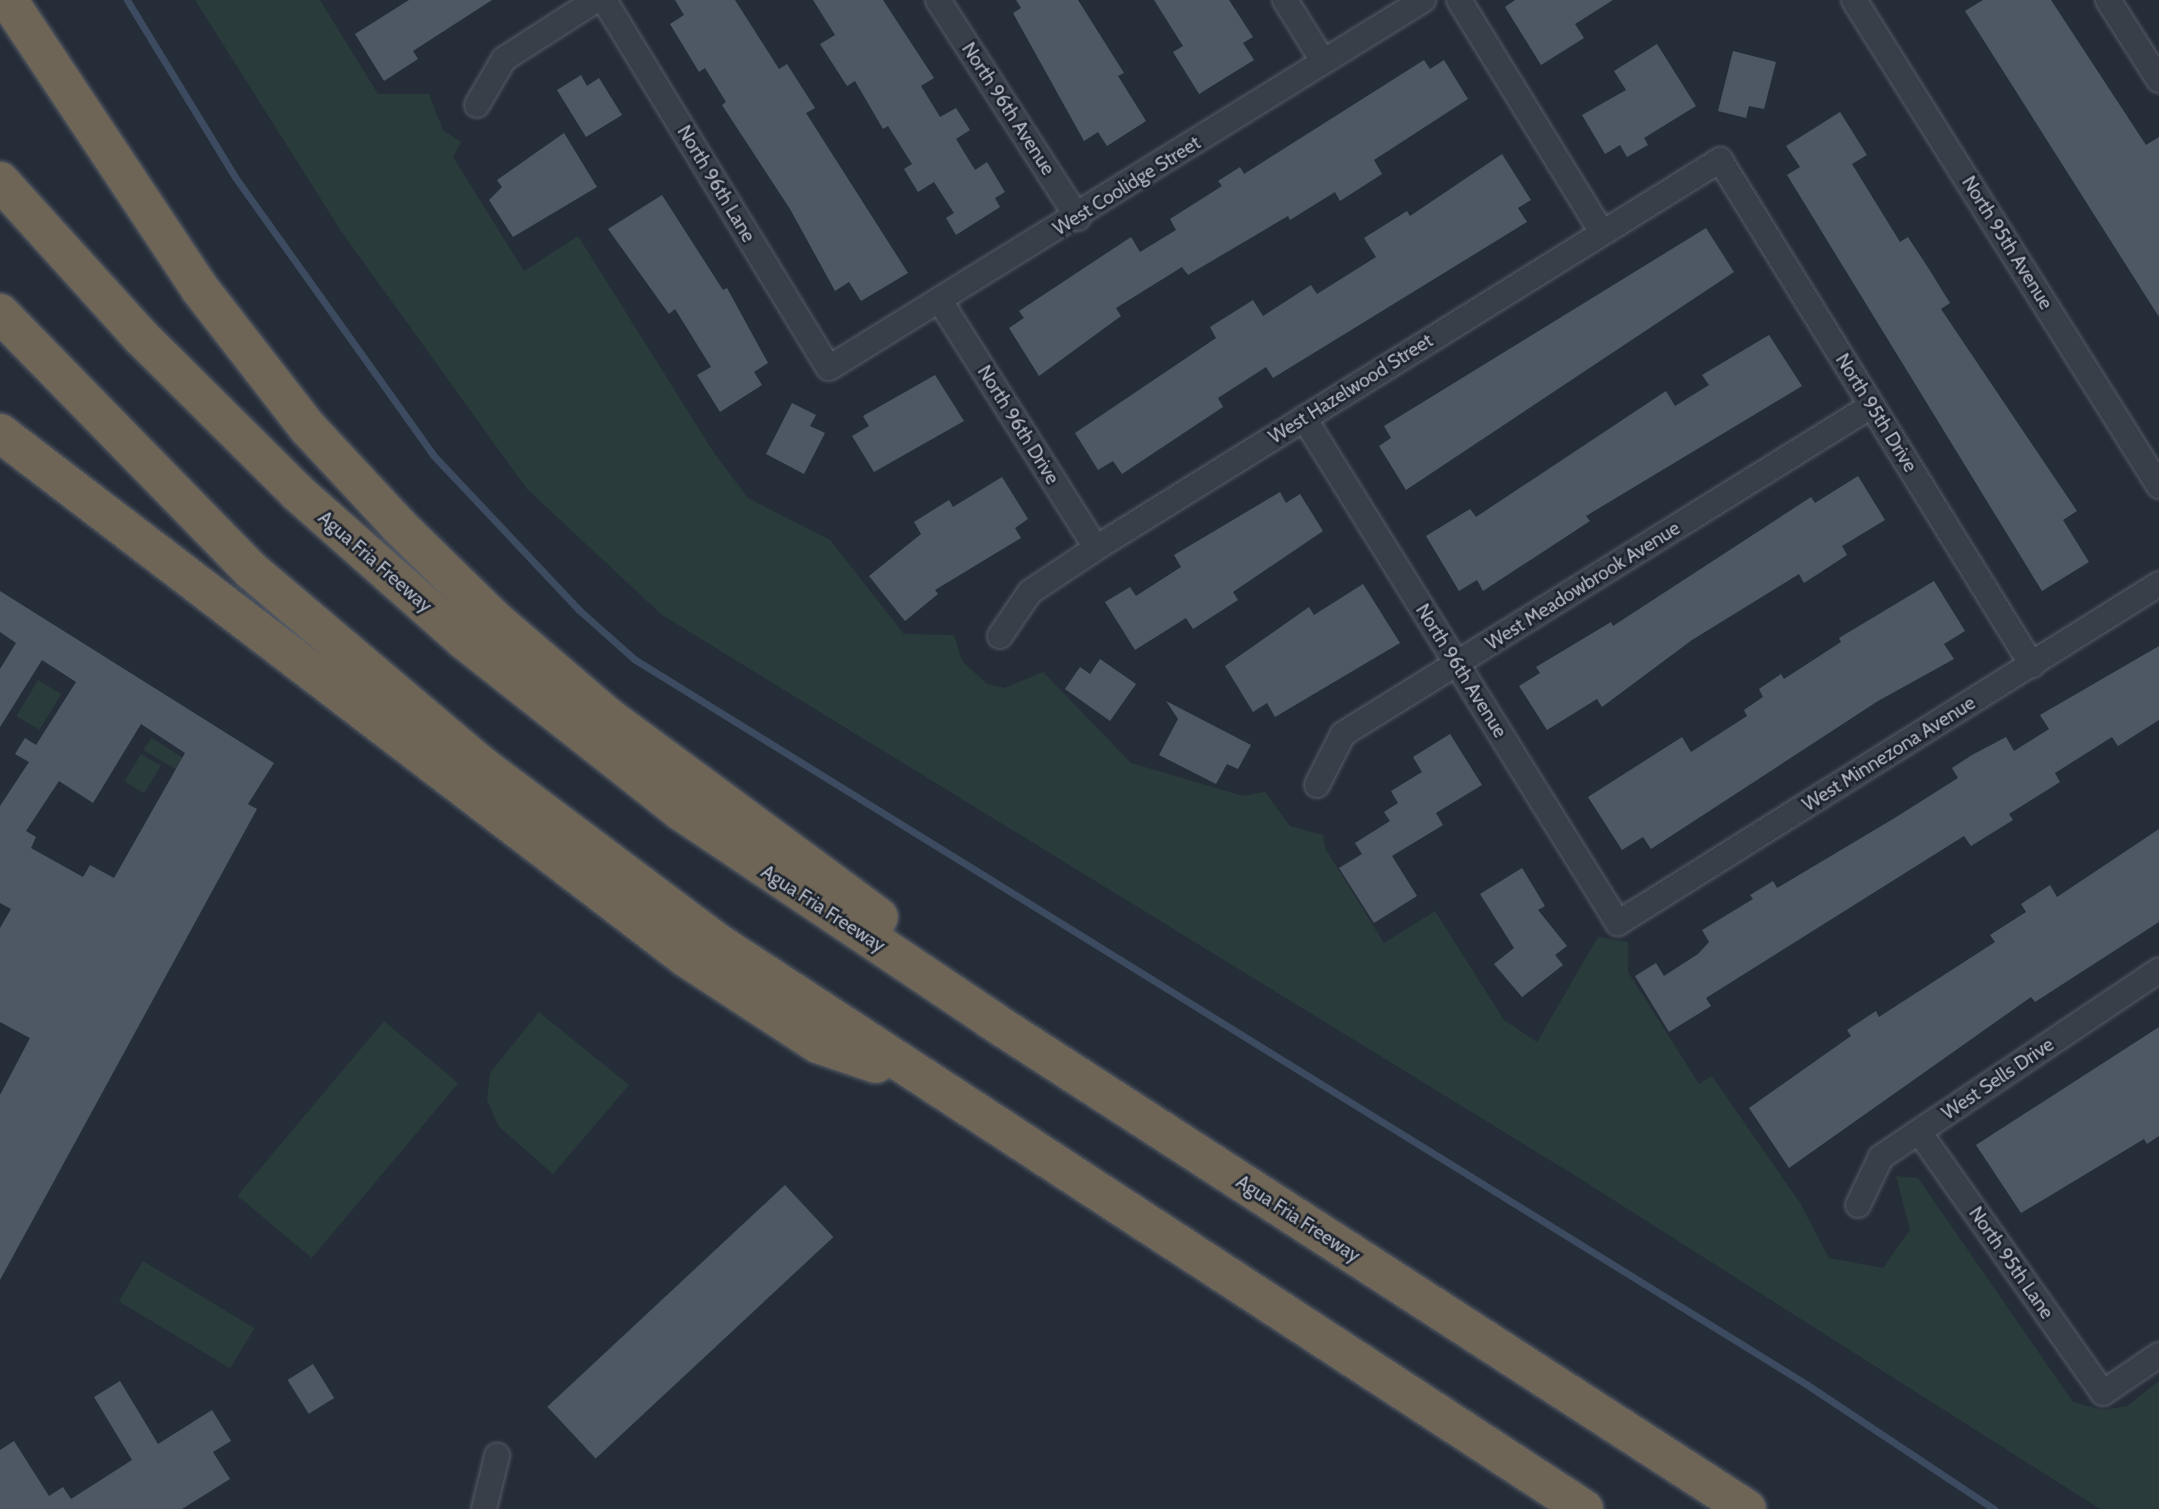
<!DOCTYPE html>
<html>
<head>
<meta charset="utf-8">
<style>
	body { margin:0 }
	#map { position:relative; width:2159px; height:1509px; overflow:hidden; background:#252d38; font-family:Cabin,sans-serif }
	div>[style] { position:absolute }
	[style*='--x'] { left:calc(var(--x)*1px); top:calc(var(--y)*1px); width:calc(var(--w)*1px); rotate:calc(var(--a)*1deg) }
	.green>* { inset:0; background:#2a3b3b; transform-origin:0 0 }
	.stream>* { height:7px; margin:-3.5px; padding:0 3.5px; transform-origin:3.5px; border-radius:3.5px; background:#3d4b60 }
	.building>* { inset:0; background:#4e5864; transform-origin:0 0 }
	.roads { filter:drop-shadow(0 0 2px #575d67) drop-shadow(0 0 2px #575d67) }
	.minor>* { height:24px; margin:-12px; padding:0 12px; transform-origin:12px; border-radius:12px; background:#383f49 }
	.motorway>* { height:38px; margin:-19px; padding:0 19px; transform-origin:19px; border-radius:19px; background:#6e6556 }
	span { translate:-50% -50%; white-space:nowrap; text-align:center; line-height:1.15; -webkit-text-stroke:5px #1e242e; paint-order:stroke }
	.street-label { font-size:19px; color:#b4bac5 }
</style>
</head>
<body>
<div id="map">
	<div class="green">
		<div style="clip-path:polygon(195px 0,320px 0,378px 94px,429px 94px,443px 130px,461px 142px,453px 157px,524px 271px,578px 236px,714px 453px,748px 498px,830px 540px,904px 634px,954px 635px,962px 661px,987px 684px,1005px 688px,1043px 672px,1131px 763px,1243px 796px,1265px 792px,1290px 826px,1323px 835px,1325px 848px,1384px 943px,1435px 911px,1504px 1020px,1537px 1042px,1598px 937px,1628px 942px,1628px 972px,1699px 1084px,1712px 1076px,1800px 1203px,1829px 1258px,1883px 1268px,1910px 1230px,1896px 1176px,1918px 1178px,2073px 1402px,2103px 1410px,2127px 1406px,2159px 1381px,2159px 1509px,2100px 1509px,1571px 1173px,662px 615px,527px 489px,341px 231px)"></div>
		<div style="left:38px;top:680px;width:27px;height:42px;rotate:31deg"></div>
		<div style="clip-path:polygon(152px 738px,222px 783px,217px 793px,143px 750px)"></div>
		<div style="left:141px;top:754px;width:23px;height:32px;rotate:31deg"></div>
		<div style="clip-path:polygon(539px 1012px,629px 1085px,553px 1174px,499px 1127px,487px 1100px,490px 1073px)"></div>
		<div style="left:384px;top:1021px;width:97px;height:228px;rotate:40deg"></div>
		<div style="left:143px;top:1261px;width:130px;height:47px;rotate:31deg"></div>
	</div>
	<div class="stream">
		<div style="--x:127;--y:0;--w:207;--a:58.6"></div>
		<div style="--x:235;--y:177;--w:341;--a:54.5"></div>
		<div style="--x:433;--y:455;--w:213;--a:46.7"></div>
		<div style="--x:579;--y:610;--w:74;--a:41.7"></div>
		<div style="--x:634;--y:659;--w:1378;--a:31.74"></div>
		<div style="--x:1806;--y:1384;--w:226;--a:33.6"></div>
	</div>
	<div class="building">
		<div style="clip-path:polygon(409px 0,492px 0,413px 51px,418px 59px,384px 81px,355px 34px)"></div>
		<div style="clip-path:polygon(675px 0,735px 0,779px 69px,787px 64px,815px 108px,806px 113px,908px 273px,861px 301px,849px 282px,835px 291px,790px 209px,722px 105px,726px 102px,705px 68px,699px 72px,670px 24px,684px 15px)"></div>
		<div style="clip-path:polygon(813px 0,883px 0,934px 78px,921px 86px,940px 117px,956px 108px,970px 130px,956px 139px,975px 170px,987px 162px,1005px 192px,995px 198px,1000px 207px,956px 235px,946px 218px,954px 213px,934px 182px,918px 192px,904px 169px,912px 164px,888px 126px,883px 129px,855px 81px,847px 86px,820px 44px,835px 35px)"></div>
		<div style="clip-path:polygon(1016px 0,1078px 0,1124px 73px,1118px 76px,1146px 121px,1107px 146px,1098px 132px,1084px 141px,1013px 13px,1021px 8px)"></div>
		<div style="clip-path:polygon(1154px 0,1229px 0,1253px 37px,1243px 43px,1254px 60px,1199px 94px,1173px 52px,1183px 46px)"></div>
		<div style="clip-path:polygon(1515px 0,1613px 0,1575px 24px,1584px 38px,1541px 65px,1505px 7px)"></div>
		<div style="clip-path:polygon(1983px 0,2051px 0,2146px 145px,2159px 137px,2159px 317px,1965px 11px)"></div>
		<div style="clip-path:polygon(1657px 44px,1696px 106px,1644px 138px,1648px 145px,1627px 157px,1620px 145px,1605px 154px,1582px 115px,1626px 90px,1614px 71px)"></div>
		<div style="clip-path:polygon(1733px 51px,1776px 62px,1764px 109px,1749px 106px,1746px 118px,1718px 111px)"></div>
		<div style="clip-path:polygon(1424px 60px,1430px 69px,1444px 60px,1468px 99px,1374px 160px,1382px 174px,1340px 201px,1335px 192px,1290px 220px,1288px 216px,1188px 275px,1182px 267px,1116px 308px,1121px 316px,1039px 376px,1009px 328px,1024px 318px,1019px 311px,1131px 237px,1140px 252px,1176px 230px,1170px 219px,1222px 186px,1218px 181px,1240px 167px,1244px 174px)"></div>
		<div style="clip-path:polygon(581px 75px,587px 86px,599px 78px,622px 115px,586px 137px,557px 90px)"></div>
		<div style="clip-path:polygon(1840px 112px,1867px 155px,1852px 164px,1900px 242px,1908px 237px,1927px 266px,1950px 303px,1941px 309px,2077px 511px,2063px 520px,2089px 562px,2042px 591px,1787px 175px,1800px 167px,1786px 146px)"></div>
		<div style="clip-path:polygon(564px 133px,597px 187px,513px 237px,489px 200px,502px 187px,497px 180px)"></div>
		<div style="clip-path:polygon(1502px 154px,1531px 200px,1518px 208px,1527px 222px,1273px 378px,1266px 367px,1218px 398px,1223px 407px,1122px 474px,1113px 461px,1098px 470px,1075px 433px,1216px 338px,1210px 327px,1253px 300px,1263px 316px,1311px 285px,1317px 294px,1376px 257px,1364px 238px,1407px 211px,1410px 216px)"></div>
		<div style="clip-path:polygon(662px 195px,723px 290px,727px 288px,768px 363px,754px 372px,762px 385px,720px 412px,697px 375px,711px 367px,675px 309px,669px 314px,608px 229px)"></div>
		<div style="clip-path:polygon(1706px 228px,1734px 272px,1406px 490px,1379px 446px,1391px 438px,1384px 426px)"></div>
		<div style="clip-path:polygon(1769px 335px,1802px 386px,1586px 516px,1590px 521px,1483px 591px,1477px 580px,1459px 591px,1426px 536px,1470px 509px,1476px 517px,1666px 391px,1675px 406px,1709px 385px,1702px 375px)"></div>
		<div style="clip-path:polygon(935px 375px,964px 421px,874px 472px,852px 436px,869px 426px,863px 416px)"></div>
		<div style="clip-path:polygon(792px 403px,816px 415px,810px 426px,825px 433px,804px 474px,766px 454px)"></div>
		<div style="clip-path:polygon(1858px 476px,1885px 520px,1842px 546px,1847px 555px,1804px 583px,1799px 574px,1692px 640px,1602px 707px,1597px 699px,1547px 730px,1519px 686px,1540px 673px,1536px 667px,1611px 622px,1613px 626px,1811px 497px,1815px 503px)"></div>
		<div style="clip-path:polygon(1002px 477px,1028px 519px,1015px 528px,1021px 538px,935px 590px,938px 594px,905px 621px,869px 576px,921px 534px,914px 522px,949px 500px,953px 507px)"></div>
		<div style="clip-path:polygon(1280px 492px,1286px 503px,1300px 494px,1323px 531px,1233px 592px,1238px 600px,1193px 629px,1186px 618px,1135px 650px,1105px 602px,1130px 587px,1136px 596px,1181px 567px,1174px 555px)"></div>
		<div style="clip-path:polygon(1934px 581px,1965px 631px,1944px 644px,1954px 659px,1878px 701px,1651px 849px,1643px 837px,1622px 850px,1588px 797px,1682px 737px,1691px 752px,1747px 716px,1744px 710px,1763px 697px,1759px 689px,1781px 674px,1784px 679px,1841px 642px,1839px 638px)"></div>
		<div style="clip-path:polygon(1363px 584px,1400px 643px,1275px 717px,1267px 703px,1253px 712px,1225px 666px,1309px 607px,1314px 615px)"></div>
		<div style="clip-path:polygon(evenodd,0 591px,274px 763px,248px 804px,257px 809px,0 1280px,0 1095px,30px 1038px,0 1022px,0 928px,11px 909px,0 903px,0 806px,29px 762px,15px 754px,25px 738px,36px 745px,76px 682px,42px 660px,0 727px,0 669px,16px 643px,0 632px,0 591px,141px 724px,185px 753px,114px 878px,90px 865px,83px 877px,31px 848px,36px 837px,26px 831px,59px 781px,93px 803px,141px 724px)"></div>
		<div style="clip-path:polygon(2159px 646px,2159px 720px,2118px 746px,2112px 737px,2055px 773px,2060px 782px,2009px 814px,2013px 820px,1971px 846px,1964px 836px,1706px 998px,1711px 1006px,1669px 1032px,1635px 976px,1656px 963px,1664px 976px,1698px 954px,1709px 942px,1702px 930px,1753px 899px,1750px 895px,1773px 881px,1777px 888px,1893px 819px,1958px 778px,1952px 768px,1972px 755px,2006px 737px,2014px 751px,2049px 729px,2040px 715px)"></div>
		<div style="clip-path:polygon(1100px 659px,1136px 684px,1110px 721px,1065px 689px,1080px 667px,1090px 674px)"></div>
		<div style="clip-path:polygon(1166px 701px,1251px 745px,1238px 769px,1227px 764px,1216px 784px,1159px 755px,1178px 719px)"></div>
		<div style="clip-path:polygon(1450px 734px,1482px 785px,1436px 813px,1443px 825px,1392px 856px,1417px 896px,1374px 923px,1339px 868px,1362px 854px,1355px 843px,1390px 821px,1384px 812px,1398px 803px,1391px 791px,1422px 772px,1413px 757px)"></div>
		<div style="clip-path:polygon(2159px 829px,2159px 922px,2035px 1002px,2031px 997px,1789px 1168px,1749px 1108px,1851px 1036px,1847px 1030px,1876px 1011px,1879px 1017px,1995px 942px,1990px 935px,2026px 912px,2021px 904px,2050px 885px,2057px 897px)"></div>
		<div style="clip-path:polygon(1522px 868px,1545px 906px,1538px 910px,1567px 946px,1555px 955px,1563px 965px,1522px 997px,1494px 964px,1514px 948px,1480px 894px)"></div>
		<div style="clip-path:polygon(2159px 1027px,2159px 1136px,2147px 1144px,2144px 1139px,2021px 1213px,1976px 1145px)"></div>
		<div style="left:785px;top:1185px;width:71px;height:325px;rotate:47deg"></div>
		<div style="left:313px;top:1364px;width:40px;height:30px;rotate:58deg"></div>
		<div style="clip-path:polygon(120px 1381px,158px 1444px,212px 1410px,231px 1441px,213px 1452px,230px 1479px,182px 1509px,0 1509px,0 1450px,14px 1441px,49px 1496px,63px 1487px,71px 1499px,132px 1460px,94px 1397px)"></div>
	</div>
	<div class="roads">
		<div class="minor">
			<div style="--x:604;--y:0;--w:431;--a:58.6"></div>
			<div style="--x:829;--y:368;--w:699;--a:-31.78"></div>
			<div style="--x:938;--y:0;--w:259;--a:57.3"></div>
			<div style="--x:1285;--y:0;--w:72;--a:58.1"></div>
			<div style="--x:1459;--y:0;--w:273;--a:58.4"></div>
			<div style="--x:1854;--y:0;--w:574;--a:57.89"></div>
			<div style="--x:2108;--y:0;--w:95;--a:57.5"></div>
			<div style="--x:477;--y:105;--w:53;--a:-59.6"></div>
			<div style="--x:504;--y:59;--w:109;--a:-32.7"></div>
			<div style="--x:940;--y:301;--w:292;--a:57.7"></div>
			<div style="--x:1304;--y:418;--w:595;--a:58.13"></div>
			<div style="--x:1618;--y:923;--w:638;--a:-32.07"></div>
			<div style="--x:1000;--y:636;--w:53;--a:-55.7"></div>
			<div style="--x:1030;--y:592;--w:79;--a:-33.7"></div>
			<div style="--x:1096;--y:548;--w:735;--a:-31.87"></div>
			<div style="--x:1720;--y:160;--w:594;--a:58.29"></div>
			<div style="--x:1317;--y:785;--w:57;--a:-63"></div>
			<div style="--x:1343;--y:734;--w:622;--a:-31.85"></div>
			<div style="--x:1919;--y:1132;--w:319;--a:54.8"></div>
			<div style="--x:2103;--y:1393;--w:68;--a:-34.2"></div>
			<div style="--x:1858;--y:1205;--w:53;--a:-64.4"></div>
			<div style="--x:1881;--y:1157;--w:335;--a:-33.9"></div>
			<div style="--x:484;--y:1509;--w:55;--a:-76.2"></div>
		</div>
		<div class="motorway">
			<div style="--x:8;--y:0;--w:347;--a:56.4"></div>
			<div style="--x:200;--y:289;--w:176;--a:52.2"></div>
			<div style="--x:308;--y:428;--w:134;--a:47.1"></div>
			<div style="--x:399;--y:526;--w:134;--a:44.4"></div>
			<div style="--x:495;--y:620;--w:148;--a:40.6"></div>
			<div style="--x:607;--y:716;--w:338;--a:36.5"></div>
			<div style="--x:0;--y:181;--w:210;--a:47.9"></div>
			<div style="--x:141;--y:337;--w:221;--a:44.8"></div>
			<div style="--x:298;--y:493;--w:222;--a:41.5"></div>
			<div style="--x:464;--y:640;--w:278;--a:38.3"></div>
			<div style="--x:682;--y:812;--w:372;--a:33.9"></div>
			<div style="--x:991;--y:1020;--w:900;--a:32.9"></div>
			<div style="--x:0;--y:313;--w:361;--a:45.7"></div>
			<div style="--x:252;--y:571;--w:300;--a:40.3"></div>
			<div style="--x:481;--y:765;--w:293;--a:36.9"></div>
			<div style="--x:715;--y:941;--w:1038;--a:33.17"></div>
			<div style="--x:0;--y:433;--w:862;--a:37.41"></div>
			<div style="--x:685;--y:957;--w:159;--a:33.2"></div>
			<div style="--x:818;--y:1044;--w:61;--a:19"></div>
		</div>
	</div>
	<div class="street-label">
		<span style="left:1008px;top:109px;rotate:57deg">North 96th Avenue</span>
		<span style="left:716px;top:184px;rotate:59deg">North 96th Lane</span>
		<span style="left:1127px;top:186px;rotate:-32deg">West Coolidge Street</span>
		<span style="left:2007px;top:243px;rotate:58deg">North 95th Avenue</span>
		<span style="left:1351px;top:389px;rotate:-32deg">West Hazelwood Street</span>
		<span style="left:1876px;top:413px;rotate:58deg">North 95th Drive</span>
		<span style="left:1018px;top:425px;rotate:58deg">North 96th Drive</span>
		<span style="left:375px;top:562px;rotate:41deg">Agua Fria Freeway</span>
		<span style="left:1583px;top:586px;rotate:-32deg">West Meadowbrook Avenue</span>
		<span style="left:1461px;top:671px;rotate:58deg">North 96th Avenue</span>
		<span style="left:1889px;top:754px;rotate:-32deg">West Minnezona Avenue</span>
		<span style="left:823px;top:909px;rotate:33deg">Agua Fria Freeway</span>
		<span style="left:1998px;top:1079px;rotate:-34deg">West Sells Drive</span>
		<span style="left:1298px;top:1219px;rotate:33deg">Agua Fria Freeway</span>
		<span style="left:2011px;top:1263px;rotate:55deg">North 95th Lane</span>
	</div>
</div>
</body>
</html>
